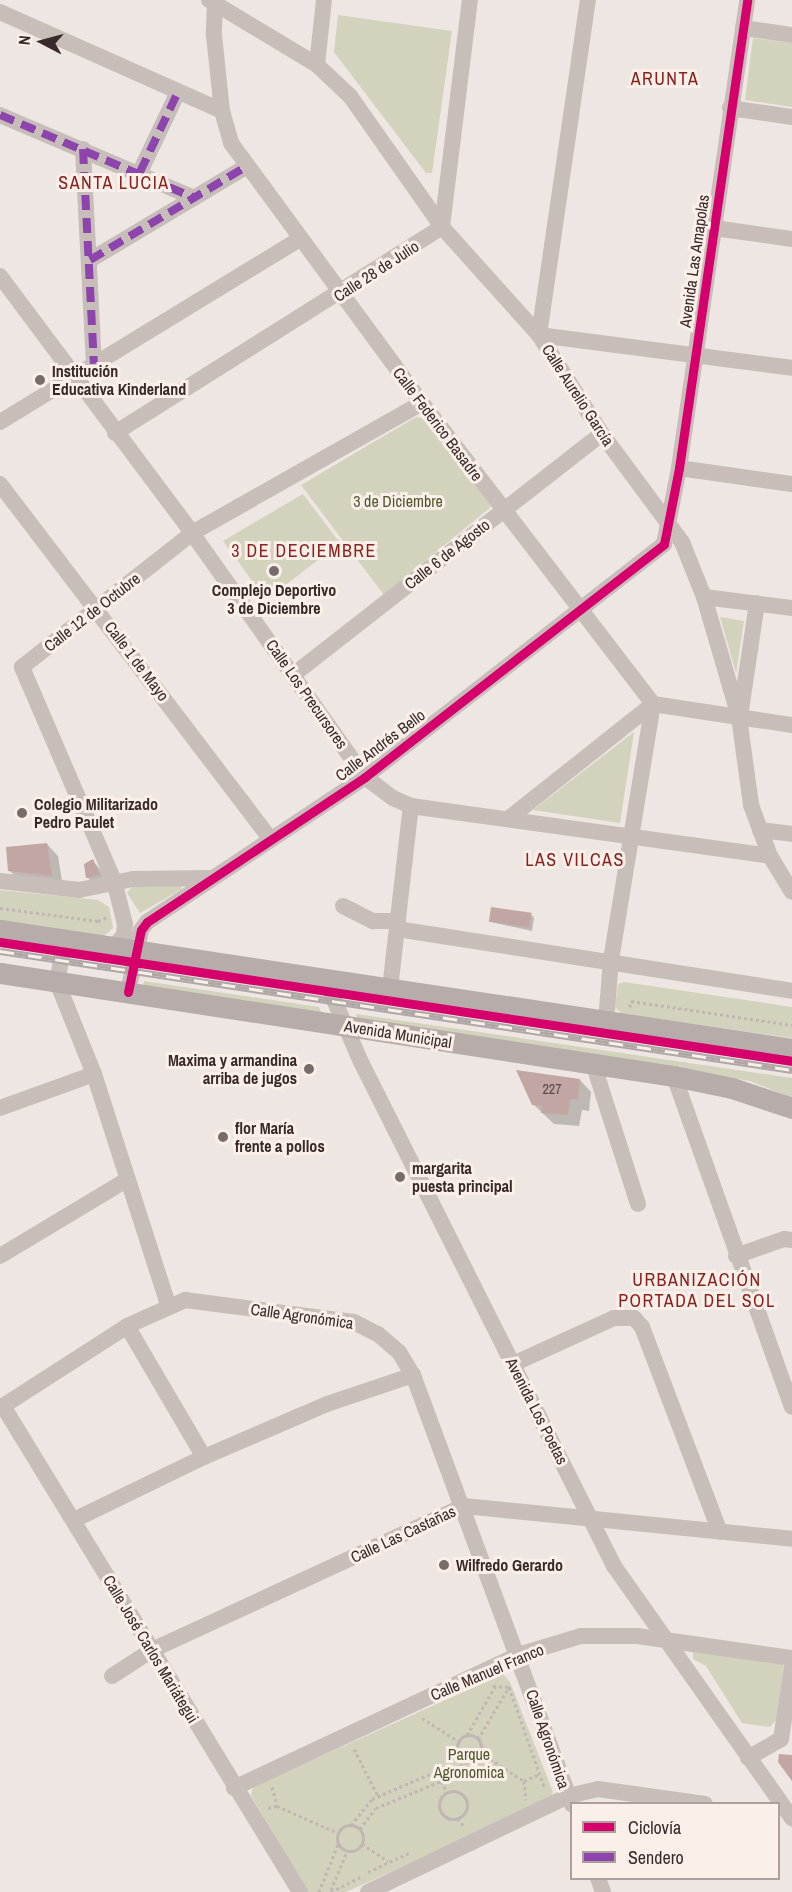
<!DOCTYPE html>
<html>
<head>
<meta charset="utf-8">
<style>
	body { margin:0 }
	#map { position:relative; width:792px; height:1892px; overflow:hidden; background:#eee6e2; font-family:"Archivo Narrow",sans-serif }
	div>[style] { position:absolute }
	[style*='--x'] { left:calc(var(--x)*1px); top:calc(var(--y)*1px); width:calc(var(--w)*1px); rotate:calc(var(--a)*1deg) }
	.green>* { inset:0; background:#d3d2bc }
	.shadow>* { inset:0; background:#0003 }
	.building>* { inset:0; background:#c1a6a3; transform-origin:0 0 }
	.path>* { height:3px; margin-top:-1.5px; transform-origin:0; background:repeating-linear-gradient(90deg,#c0b6b3 0 3px,transparent 0 6px) }
	.path>.ring { margin:-1.5px; padding:0; box-sizing:content-box; background:none; border:3px solid #c0b6b3; border-radius:50% }
	.minor>* { height:16px; margin:-8px; padding:0 8px; transform-origin:8px; border-radius:8px; background:#c7beba }
	.major>* { height:21px; margin:-10.5px; padding:0 10.5px; transform-origin:10.5px; border-radius:10.5px; background:#b6aca9 }
	.rail>* { height:7px; margin-top:-3.5px; transform-origin:0; background:repeating-linear-gradient(90deg,#faefe9 0 14px,#aea7a5 0 28px); box-sizing:border-box; border-block:2px solid #aea7a5 }
	.quiet>* { height:8px; margin-top:-4px; transform-origin:0; background:repeating-linear-gradient(90deg,#8e44ad 0 15px,transparent 0 23px) }
	.cycleway>* { height:9px; margin:-4.5px; padding:0 4.5px; transform-origin:4.5px; border-radius:4.5px; background:#d6006c }
	.dots>* { width:16px; height:16px; translate:-50% -50%; box-sizing:border-box; border:3px solid #faefe9; border-radius:50% }
	span { translate:-50% -50%; white-space:nowrap; text-align:center; line-height:1.15; -webkit-text-stroke:6px #faefe9; paint-order:stroke }
	.number-label { font-size:14px; color:#5a4948 }
	.number-label span { -webkit-text-stroke-width:0 }
	.street-label { font-size:16px; color:#382a29 }
	.poi-label { font-size:16px; color:#382a29; font-weight:700 }
	.left { translate:0 -50%; text-align:left }
	.right { translate:-100% -50%; text-align:right }
	.park-label { font-size:16px; color:#50572c }
	.neighbourhood-label { font-size:18px; color:#882420; letter-spacing:1.5px }
	.legend { position:absolute; left:570px; top:1802px; width:210px; height:78px; box-sizing:border-box; background:#faefe9; border:2px solid #aca09c; margin:0; padding:8px 10px; list-style:none; font-size:18px; color:#382a29 }
	.legend li { display:flex; align-items:center; gap:12px; height:30px }
	.legend b { width:30px; border:2px solid #aca09c }
	.north { position:absolute; left:12px; top:12px; width:60px; height:60px; -webkit-text-stroke:4px #faefe9; paint-order:stroke; rotate:276deg; font-size:16px; font-weight:700; line-height:24px; text-align:center; color:#382a29 }
	.north::after { content:''; display:block; margin:auto; width:21px; height:27px; background:#382a29; clip-path:polygon(50% 0,100% 100%,50% 72%,0 100%) }
</style>
</head>
<body>
<div id="map">
	<div class="green">
		<div style="clip-path:polygon(338px 15px,452px 31px,432px 173px,426px 173px,334px 52px)"></div>
		<div style="clip-path:polygon(753px 38px,792px 43px,792px 107px,745px 100px)"></div>
		<div style="clip-path:polygon(416px 417px,422px 418px,492px 506px,384px 595px,301px 485px)"></div>
		<div style="clip-path:polygon(303px 494px,340px 543px,266px 600px,223px 541px)"></div>
		<div style="clip-path:polygon(720px 617px,744px 621px,736px 673px)"></div>
		<div style="clip-path:polygon(634px 732px,620px 823px,533px 810px)"></div>
		<div style="clip-path:polygon(133px 886px,181px 886px,182px 889px,140px 913px,127px 893px)"></div>
		<div style="clip-path:polygon(0 890px,98px 900px,109px 907px,113px 928px,104px 936px,0 921px)"></div>
		<div style="clip-path:polygon(144px 981px,319px 1007px,323px 1016px,143px 987px)"></div>
		<div style="clip-path:polygon(624px 982px,792px 1007px,792px 1038px,622px 1014px,615px 1007px,618px 984px)"></div>
		<div style="clip-path:polygon(356px 1014px,792px 1078px,792px 1098px,750px 1081px,358px 1019px)"></div>
		<div style="clip-path:polygon(693px 1652px,781px 1660px,784px 1667px,776px 1720px,770px 1727px,742px 1723px,706px 1666px,693px 1659px)"></div>
		<div style="clip-path:polygon(503px 1674px,510px 1682px,553px 1792px,548px 1801px,346px 1892px,307px 1892px,251px 1795px,253px 1787px)"></div>
	</div>
	<div class="shadow">
		<div style="clip-path:polygon(47px 844px,58px 856px,63px 887px,21px 882px,10px 871px)"></div>
		<div style="clip-path:polygon(93px 861px,100px 869px,106px 882px,95px 885px,87px 877px)"></div>
		<div style="clip-path:polygon(531px 914px,534px 918px,532px 931px,491px 922px)"></div>
		<div style="clip-path:polygon(580px 1080px,591px 1092px,589px 1111px,582px 1110px,579px 1126px,554px 1124px,533px 1104px)"></div>
	</div>
	<div class="building">
		<div style="clip-path:polygon(47px 843px,52px 876px,8px 871px,6px 847px)"></div>
		<div style="clip-path:polygon(93px 859px,100px 875px,86px 878px,84px 864px)"></div>
		<div style="left:491px;top:907px;width:41px;height:15px;rotate:8deg"></div>
		<div style="clip-path:polygon(516px 1070px,580px 1079px,578px 1100px,570px 1099px,568px 1115px,541px 1113px,542px 1106px,532px 1105px)"></div>
		<div style="clip-path:polygon(779px 1754px,792px 1755px,792px 1781px,778px 1762px)"></div>
	</div>
	<div class="path">
		<div style="--x:0;--y:908;--w:99;--a:7.6"></div>
		<div style="--x:98;--y:921;--w:11;--a:-22"></div>
		<div style="--x:630;--y:1007;--w:6;--a:-81"></div>
		<div style="--x:631;--y:1001;--w:163;--a:8.5"></div>
		<div style="--x:493;--y:1686;--w:16;--a:4"></div>
		<div style="--x:509;--y:1687;--w:108;--a:70.6"></div>
		<div style="--x:422;--y:1718;--w:43;--a:32.6"></div>
		<div style="--x:467;--y:1735;--w:58;--a:-59.9"></div>
		<div class="ring" style="left:457px;top:1735px;width:21px;height:21px"></div>
		<div style="--x:478;--y:1739;--w:61;--a:-59.2"></div>
		<div style="--x:354;--y:1749;--w:53;--a:62.9"></div>
		<div style="--x:480;--y:1752;--w:53;--a:33.4"></div>
		<div style="--x:524;--y:1781;--w:19;--a:84"></div>
		<div style="--x:441;--y:1781;--w:13;--a:61"></div>
		<div style="--x:524;--y:1781;--w:17;--a:-24"></div>
		<div style="--x:272;--y:1787;--w:20;--a:75"></div>
		<div class="ring" style="left:439px;top:1791px;width:25px;height:25px"></div>
		<div style="--x:268;--y:1808;--w:9;--a:-13"></div>
		<div style="--x:277;--y:1806;--w:67;--a:23.9"></div>
		<div style="--x:458;--y:1818;--w:12;--a:55"></div>
		<div class="ring" style="left:337px;top:1825px;width:23px;height:23px"></div>
		<div style="--x:351;--y:1825;--w:33;--a:-51"></div>
		<div style="--x:372;--y:1799;--w:81;--a:-23.4"></div>
		<div style="--x:446;--y:1767;--w:20;--a:-49"></div>
		<div style="--x:360;--y:1829;--w:26;--a:-53"></div>
		<div style="--x:376;--y:1808;--w:70;--a:-22.6"></div>
		<div style="--x:441;--y:1781;--w:39;--a:-37"></div>
		<div style="--x:362;--y:1844;--w:31;--a:33"></div>
		<div style="--x:368;--y:1872;--w:47;--a:-24.9"></div>
		<div style="--x:331;--y:1890;--w:42;--a:-67.7"></div>
		<div style="--x:319;--y:1892;--w:52;--a:-68.4"></div>
		<div style="--x:331;--y:1892;--w:33;--a:-27"></div>
	</div>
	<div class="minor">
		<div style="--x:209;--y:0;--w:126;--a:31"></div>
		<div style="--x:317;--y:65;--w:45;--a:43.2"></div>
		<div style="--x:350;--y:96;--w:160;--a:54.9"></div>
		<div style="--x:442;--y:227;--w:145;--a:48.1"></div>
		<div style="--x:539;--y:335;--w:117;--a:57.5"></div>
		<div style="--x:602;--y:434;--w:134;--a:53.5"></div>
		<div style="--x:682;--y:542;--w:59;--a:68.2"></div>
		<div style="--x:704;--y:597;--w:125;--a:73.7"></div>
		<div style="--x:739;--y:717;--w:89;--a:82.2"></div>
		<div style="--x:751;--y:805;--w:54;--a:69.6"></div>
		<div style="--x:770;--y:856;--w:42;--a:58.6"></div>
		<div style="--x:215;--y:0;--w:35;--a:92"></div>
		<div style="--x:214;--y:35;--w:76;--a:84"></div>
		<div style="--x:222;--y:111;--w:33;--a:74"></div>
		<div style="--x:231;--y:143;--w:313;--a:53.7"></div>
		<div style="--x:416;--y:395;--w:389;--a:52.5"></div>
		<div style="--x:653;--y:704;--w:141;--a:8.6"></div>
		<div style="--x:0;--y:12;--w:243;--a:24"></div>
		<div style="--x:743;--y:28;--w:49;--a:8.1"></div>
		<div style="--x:317;--y:65;--w:65;--a:-83.9"></div>
		<div style="--x:730;--y:108;--w:63;--a:8.3"></div>
		<div style="--x:0;--y:115;--w:209;--a:23.1"></div>
		<div style="--x:83;--y:149;--w:215;--a:87.1"></div>
		<div style="--x:140;--y:172;--w:89;--a:-64.6"></div>
		<div style="--x:714;--y:228;--w:79;--a:8"></div>
		<div style="--x:90;--y:260;--w:183;--a:-30.9"></div>
		<div style="--x:0;--y:276;--w:321;--a:53.2"></div>
		<div style="--x:192;--y:533;--w:299;--a:54.7"></div>
		<div style="--x:365;--y:777;--w:35;--a:37"></div>
		<div style="--x:393;--y:798;--w:20;--a:24"></div>
		<div style="--x:411;--y:806;--w:362;--a:7.9"></div>
		<div style="--x:539;--y:335;--w:339;--a:-81.7"></div>
		<div style="--x:539;--y:335;--w:255;--a:7.4"></div>
		<div style="--x:0;--y:422;--w:351;--a:-31.4"></div>
		<div style="--x:115;--y:433;--w:386;--a:-32.2"></div>
		<div style="--x:442;--y:227;--w:229;--a:-83"></div>
		<div style="--x:679;--y:468;--w:114;--a:8.1"></div>
		<div style="--x:0;--y:484;--w:447;--a:52.7"></div>
		<div style="--x:704;--y:597;--w:89;--a:7.1"></div>
		<div style="--x:293;--y:675;--w:392;--a:-38"></div>
		<div style="--x:741;--y:710;--w:108;--a:-81.5"></div>
		<div style="--x:508;--y:819;--w:185;--a:-38.4"></div>
		<div style="--x:760;--y:830;--w:32;--a:7"></div>
		<div style="--x:0;--y:881;--w:80;--a:6.5"></div>
		<div style="--x:79;--y:890;--w:55;--a:-11.5"></div>
		<div style="--x:133;--y:879;--w:78;--a:-0.7"></div>
		<div style="--x:343;--y:906;--w:34;--a:27"></div>
		<div style="--x:373;--y:921;--w:25;--a:0"></div>
		<div style="--x:397;--y:929;--w:400;--a:8.9"></div>
		<div style="--x:65;--y:939;--w:44;--a:100.5"></div>
		<div style="--x:57;--y:982;--w:99;--a:68.1"></div>
		<div style="--x:94;--y:1074;--w:243;--a:72.2"></div>
		<div style="--x:115;--y:946;--w:14;--a:-51"></div>
		<div style="--x:124;--y:935;--w:11;--a:-85"></div>
		<div style="--x:125;--y:924;--w:44;--a:-104.3"></div>
		<div style="--x:114;--y:881;--w:233;--a:-113.3"></div>
		<div style="--x:22;--y:667;--w:216;--a:-38.2"></div>
		<div style="--x:192;--y:533;--w:264;--a:-29.5"></div>
		<div style="--x:325;--y:979;--w:90;--a:66.6"></div>
		<div style="--x:361;--y:1062;--w:564;--a:63.34"></div>
		<div style="--x:614;--y:1566;--w:309;--a:54.8"></div>
		<div style="--x:390;--y:989;--w:184;--a:-83.5"></div>
		<div style="--x:128;--y:992;--w:63;--a:-78.2"></div>
		<div style="--x:141;--y:930;--w:10;--a:-53"></div>
		<div style="--x:147;--y:922;--w:262;--a:-33.6"></div>
		<div style="--x:365;--y:777;--w:379;--a:-37.9"></div>
		<div style="--x:664;--y:544;--w:77;--a:-78.8"></div>
		<div style="--x:679;--y:468;--w:473;--a:-81.7"></div>
		<div style="--x:606;--y:1022;--w:62;--a:-85.4"></div>
		<div style="--x:611;--y:960;--w:259;--a:-80.7"></div>
		<div style="--x:593;--y:1063;--w:148;--a:72.3"></div>
		<div style="--x:674;--y:1076;--w:351;--a:70.4"></div>
		<div style="--x:0;--y:1108;--w:100;--a:-19.9"></div>
		<div style="--x:0;--y:1256;--w:149;--a:-31"></div>
		<div style="--x:736;--y:1256;--w:51;--a:-19.5"></div>
		<div style="--x:784;--y:1239;--w:8;--a:7"></div>
		<div style="--x:127;--y:1326;--w:152;--a:59.6"></div>
		<div style="--x:513;--y:1364;--w:111;--a:-24.5"></div>
		<div style="--x:614;--y:1318;--w:20;--a:0"></div>
		<div style="--x:634;--y:1318;--w:12;--a:48"></div>
		<div style="--x:642;--y:1327;--w:219;--a:69.2"></div>
		<div style="--x:3;--y:1406;--w:570;--a:58.57"></div>
		<div style="--x:0;--y:1408;--w:151;--a:-32.8"></div>
		<div style="--x:127;--y:1326;--w:64;--a:-24.1"></div>
		<div style="--x:185;--y:1300;--w:170;--a:7.4"></div>
		<div style="--x:354;--y:1322;--w:27;--a:27"></div>
		<div style="--x:378;--y:1334;--w:28;--a:41"></div>
		<div style="--x:399;--y:1352;--w:27;--a:59"></div>
		<div style="--x:413;--y:1375;--w:458;--a:69.7"></div>
		<div style="--x:74;--y:1520;--w:144;--a:-25.9"></div>
		<div style="--x:204;--y:1457;--w:134;--a:-23.3"></div>
		<div style="--x:327;--y:1404;--w:91;--a:-18.6"></div>
		<div style="--x:112;--y:1676;--w:48;--a:-33"></div>
		<div style="--x:152;--y:1650;--w:344;--a:-24.8"></div>
		<div style="--x:464;--y:1506;--w:330;--a:5.7"></div>
		<div style="--x:781;--y:1739;--w:73;--a:-81.3"></div>
		<div style="--x:748;--y:1758;--w:38;--a:-30"></div>
		<div style="--x:234;--y:1788;--w:314;--a:-25.1"></div>
		<div style="--x:518;--y:1655;--w:66;--a:-16.8"></div>
		<div style="--x:581;--y:1636;--w:56;--a:0"></div>
		<div style="--x:637;--y:1636;--w:157;--a:8.1"></div>
		<div style="--x:598;--y:1878;--w:15;--a:70"></div>
		<div style="--x:368;--y:1892;--w:222;--a:-25.6"></div>
		<div style="--x:568;--y:1796;--w:31;--a:-13"></div>
		<div style="--x:598;--y:1789;--w:108;--a:8"></div>
	</div>
	<div class="major">
		<div style="--x:0;--y:930;--w:801;--a:8.54"></div>
		<div style="--x:0;--y:973;--w:682;--a:8.69"></div>
		<div style="--x:674;--y:1076;--w:59;--a:11.7"></div>
		<div style="--x:732;--y:1088;--w:63;--a:18.4"></div>
	</div>
	<div class="rail">
		<div style="--x:0;--y:951;--w:801;--a:8.54"></div>
	</div>
	<div class="quiet">
		<div style="--x:0;--y:115;--w:209;--a:23.1"></div>
		<div style="--x:83;--y:149;--w:215;--a:87.1"></div>
		<div style="--x:140;--y:172;--w:89;--a:-64.6"></div>
		<div style="--x:90;--y:260;--w:183;--a:-30.9"></div>
	</div>
	<div class="cycleway">
		<div style="--x:0;--y:942;--w:801;--a:8.54"></div>
		<div style="--x:128;--y:992;--w:63;--a:-78.2"></div>
		<div style="--x:141;--y:930;--w:10;--a:-53"></div>
		<div style="--x:147;--y:922;--w:262;--a:-33.6"></div>
		<div style="--x:365;--y:777;--w:379;--a:-37.9"></div>
		<div style="--x:664;--y:544;--w:77;--a:-78.8"></div>
		<div style="--x:679;--y:468;--w:473;--a:-81.7"></div>
	</div>
	<div class="dots">
		<div style="left:40px;top:380px;background:#786c6a"></div>
		<div style="left:274px;top:571px;background:#786c6a"></div>
		<div style="left:22px;top:813px;background:#786c6a"></div>
		<div style="left:309px;top:1069px;background:#786c6a"></div>
		<div style="left:223px;top:1137px;background:#786c6a"></div>
		<div style="left:400px;top:1177px;background:#786c6a"></div>
		<div style="left:444px;top:1565px;background:#786c6a"></div>
	</div>
	<div class="number-label">
		<span style="left:552px;top:1089px">227</span>
	</div>
	<div class="street-label">
		<span style="left:694px;top:261px;rotate:-82deg">Avenida Las Amapolas</span>
		<span style="left:376px;top:271px;rotate:-33deg">Calle 28 de Julio</span>
		<span style="left:578px;top:395px;rotate:57deg">Calle Aurelio García</span>
		<span style="left:438px;top:424px;rotate:53deg">Calle Federico Basadre</span>
		<span style="left:447px;top:554px;rotate:-38deg">Calle 6 de Agosto</span>
		<span style="left:92px;top:612px;rotate:-38deg">Calle 12 de Octubre</span>
		<span style="left:137px;top:661px;rotate:53deg">Calle 1 de Mayo</span>
		<span style="left:307px;top:694px;rotate:55deg">Calle Los Precursores</span>
		<span style="left:380px;top:745px;rotate:-37deg">Calle Andrés Bello</span>
		<span style="left:398px;top:1034px;rotate:9deg">Avenida Municipal</span>
		<span style="left:302px;top:1316px;rotate:8deg">Calle Agronómica</span>
		<span style="left:537px;top:1411px;rotate:63deg">Avenida Los Poetas</span>
		<span style="left:403px;top:1534px;rotate:-25deg">Calle Las Castañas</span>
		<span style="left:151px;top:1649px;rotate:59deg">Calle José Carlos Mariátegui</span>
		<span style="left:487px;top:1672px;rotate:-23deg">Calle Manuel Franco</span>
		<span style="left:548px;top:1739px;rotate:71deg">Calle Agronómica</span>
	</div>
	<div class="poi-label">
		<span class="left" style="left:52px;top:380px">Institución<br>Educativa Kinderland</span>
		<span style="left:274px;top:599px">Complejo Deportivo<br>3 de Diciembre</span>
		<span class="left" style="left:34px;top:813px">Colegio Militarizado<br>Pedro Paulet</span>
		<span class="right" style="left:297px;top:1069px">Maxima y armandina<br>arriba de jugos</span>
		<span class="left" style="left:235px;top:1137px">flor María<br>frente a pollos</span>
		<span class="left" style="left:412px;top:1177px">margarita<br>puesta principal</span>
		<span class="left" style="left:456px;top:1565px">Wilfredo Gerardo</span>
	</div>
	<div class="park-label">
		<span style="left:398px;top:501px">3 de Diciembre</span>
		<span style="left:469px;top:1763px">Parque<br>Agronomica</span>
	</div>
	<div class="neighbourhood-label">
		<span style="left:665px;top:79px">ARUNTA</span>
		<span style="left:114px;top:183px">SANTA LUCIA</span>
		<span style="left:304px;top:551px">3 DE DECIEMBRE</span>
		<span style="left:575px;top:860px">LAS VILCAS</span>
		<span style="left:697px;top:1291px">URBANIZACIÓN<br>PORTADA DEL SOL</span>
	</div>
	<ul class="legend">
	<li><b style="height:8px;background:#d6006c"></b>Ciclovía</li>
	<li><b style="height:8px;background:#8e44ad"></b>Sendero</li>
	</ul>
	<div class="north">N</div>
</div>
</body>
</html>
